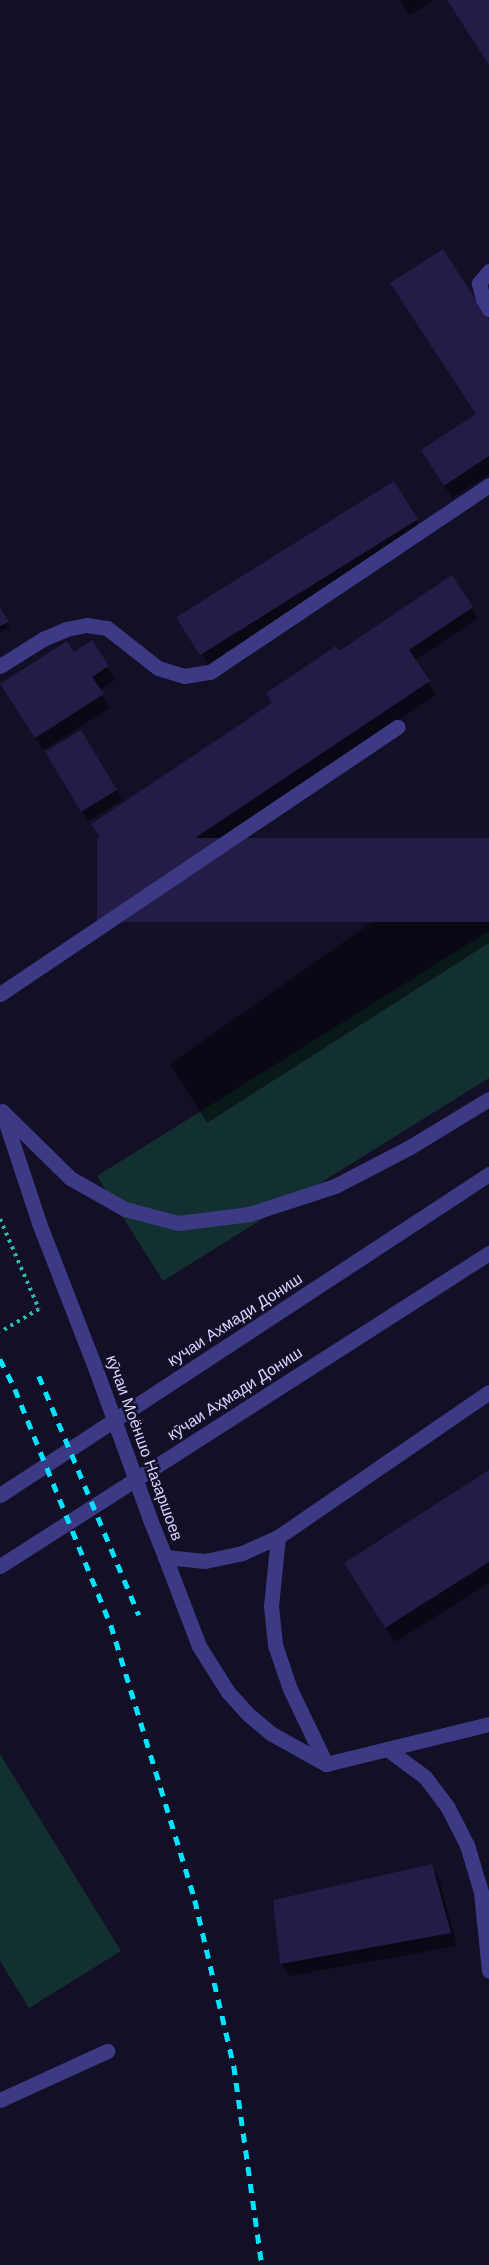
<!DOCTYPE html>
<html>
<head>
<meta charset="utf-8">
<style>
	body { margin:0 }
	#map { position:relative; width:489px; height:2265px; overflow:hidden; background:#130f26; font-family:"DM Sans",sans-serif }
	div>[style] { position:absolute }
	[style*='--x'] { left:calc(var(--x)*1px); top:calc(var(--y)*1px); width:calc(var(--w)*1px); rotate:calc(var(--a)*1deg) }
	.green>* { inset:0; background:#12302f }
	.shadow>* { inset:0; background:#0007 }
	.building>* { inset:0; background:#241b47; transform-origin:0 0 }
	.path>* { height:4px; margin-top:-2px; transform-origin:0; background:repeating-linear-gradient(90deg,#2fb8b0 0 3px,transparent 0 7.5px) }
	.minor>* { height:15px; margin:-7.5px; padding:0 7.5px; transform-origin:7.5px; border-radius:7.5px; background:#3d3a85 }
	.rail>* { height:4.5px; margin-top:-2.25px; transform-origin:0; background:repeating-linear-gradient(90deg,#00e5ff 0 9px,transparent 0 17px) }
	.minor-bridge>* { height:15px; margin:-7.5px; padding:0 7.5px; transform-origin:7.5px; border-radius:7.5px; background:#3d3a85 }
	span { translate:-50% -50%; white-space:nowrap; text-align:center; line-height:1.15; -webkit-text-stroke:5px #130f26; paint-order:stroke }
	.street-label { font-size:16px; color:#d9d4ff }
</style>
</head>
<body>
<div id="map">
	<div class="green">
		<div style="clip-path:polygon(489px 931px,489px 1078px,163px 1281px,97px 1176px)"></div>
		<div style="clip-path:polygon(0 1754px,121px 1951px,29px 2008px,0 1961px)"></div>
	</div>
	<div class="shadow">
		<div style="clip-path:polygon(400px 0,435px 0,409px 15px)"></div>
		<div style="clip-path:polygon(489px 323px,489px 474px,452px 498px,430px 464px,477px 415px)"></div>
		<div style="clip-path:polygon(416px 520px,424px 533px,211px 668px,187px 631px)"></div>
		<div style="clip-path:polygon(452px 577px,478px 618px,414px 661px,436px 695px,138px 894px,101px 838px,338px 653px)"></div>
		<div style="clip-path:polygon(0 610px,10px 627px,0 633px)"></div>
		<div style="clip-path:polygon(92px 642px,115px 680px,99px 691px,110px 708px,43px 750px,10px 698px)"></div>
		<div style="clip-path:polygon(47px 752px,116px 790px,122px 800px,88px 821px)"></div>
		<div style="clip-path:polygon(489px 840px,489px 943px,207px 1123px,170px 1064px)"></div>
		<div style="clip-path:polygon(489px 1472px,489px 1583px,395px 1642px,354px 1578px)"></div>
		<div style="clip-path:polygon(431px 1866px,439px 1879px,457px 1946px,289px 1976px,281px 1963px)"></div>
	</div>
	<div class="building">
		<div style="clip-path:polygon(447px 0,489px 0,489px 65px)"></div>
		<div style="clip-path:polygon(443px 249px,489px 320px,489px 456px,444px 486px,421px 450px,476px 414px,390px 283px)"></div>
		<div style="left:394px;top:481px;width:45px;height:257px;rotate:58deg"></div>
		<div style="clip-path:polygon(452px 575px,473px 607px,409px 650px,430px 681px,129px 882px,91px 824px,272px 703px,266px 693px,336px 646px,339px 651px)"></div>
		<div style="clip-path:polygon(0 607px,9px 622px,0 626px)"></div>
		<div style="clip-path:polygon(92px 640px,109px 666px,92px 677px,104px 694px,35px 738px,0 684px,67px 641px,74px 652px)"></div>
		<div style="left:81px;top:730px;width:70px;height:42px;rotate:59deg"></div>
		<div style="left:489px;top:838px;width:84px;height:392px;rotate:90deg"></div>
		<div style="clip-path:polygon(489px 1470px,489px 1562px,385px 1628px,344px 1563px)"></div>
		<div style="clip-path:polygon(432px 1864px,451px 1933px,280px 1964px,273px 1900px)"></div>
	</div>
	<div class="path">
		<div style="--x:0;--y:1219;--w:98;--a:66.6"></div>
		<div style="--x:39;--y:1309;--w:45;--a:149.5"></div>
	</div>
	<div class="minor">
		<div style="--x:489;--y:271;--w:16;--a:130"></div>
		<div style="--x:479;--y:283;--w:16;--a:76"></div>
		<div style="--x:483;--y:299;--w:12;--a:59"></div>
		<div style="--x:0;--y:666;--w:51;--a:-32.1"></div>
		<div style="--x:43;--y:639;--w:25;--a:-23"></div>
		<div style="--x:66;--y:629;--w:21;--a:-11"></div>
		<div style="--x:87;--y:625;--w:20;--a:9"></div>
		<div style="--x:107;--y:628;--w:65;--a:38.1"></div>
		<div style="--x:158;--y:668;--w:27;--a:17"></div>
		<div style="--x:184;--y:676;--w:26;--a:-9"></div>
		<div style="--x:210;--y:672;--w:336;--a:-33.8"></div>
		<div style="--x:0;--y:994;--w:479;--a:-33.9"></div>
		<div style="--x:2;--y:1111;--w:95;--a:44.6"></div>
		<div style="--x:70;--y:1178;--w:63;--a:29.4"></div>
		<div style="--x:125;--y:1209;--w:55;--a:14.8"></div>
		<div style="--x:178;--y:1223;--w:72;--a:-7.2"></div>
		<div style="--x:249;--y:1214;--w:90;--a:-18"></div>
		<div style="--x:335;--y:1186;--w:85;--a:-27.5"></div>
		<div style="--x:410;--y:1147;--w:92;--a:-31.3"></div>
		<div style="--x:3;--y:1114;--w:115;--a:71.7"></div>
		<div style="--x:39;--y:1223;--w:158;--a:68.8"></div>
		<div style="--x:0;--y:1495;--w:585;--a:-33.28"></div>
		<div style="--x:151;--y:1522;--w:38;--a:68"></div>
		<div style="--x:165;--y:1557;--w:40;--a:5.7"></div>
		<div style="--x:205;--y:1561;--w:38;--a:-12"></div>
		<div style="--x:242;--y:1553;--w:39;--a:-24"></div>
		<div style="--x:278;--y:1537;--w:256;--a:-34.5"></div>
		<div style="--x:278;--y:1537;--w:69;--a:95.8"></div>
		<div style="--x:271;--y:1606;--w:39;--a:84"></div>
		<div style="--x:275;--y:1645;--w:46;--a:71.2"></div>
		<div style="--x:290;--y:1689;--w:83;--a:64.4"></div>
		<div style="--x:165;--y:1557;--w:95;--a:69.1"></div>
		<div style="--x:199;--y:1646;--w:54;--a:57.8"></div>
		<div style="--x:228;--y:1692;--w:31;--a:48"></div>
		<div style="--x:249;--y:1715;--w:30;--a:40"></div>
		<div style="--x:272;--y:1734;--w:62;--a:29.1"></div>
		<div style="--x:326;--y:1764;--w:63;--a:-13.8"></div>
		<div style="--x:387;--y:1749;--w:47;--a:36.4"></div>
		<div style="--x:425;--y:1777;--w:36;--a:53"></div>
		<div style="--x:447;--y:1806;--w:44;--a:62.9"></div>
		<div style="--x:467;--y:1845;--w:49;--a:73.4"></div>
		<div style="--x:481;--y:1892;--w:79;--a:84.2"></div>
		<div style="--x:0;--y:1566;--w:581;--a:-32.62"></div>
		<div style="--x:387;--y:1749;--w:105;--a:-13.8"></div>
		<div style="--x:0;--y:2100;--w:118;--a:-24.6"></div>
	</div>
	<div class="rail">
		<div style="--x:0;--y:1359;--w:34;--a:63"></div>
		<div style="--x:15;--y:1389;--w:255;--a:67.9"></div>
		<div style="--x:111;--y:1625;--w:288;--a:73"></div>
		<div style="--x:195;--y:1900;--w:171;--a:76.8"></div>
		<div style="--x:234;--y:2066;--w:201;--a:82"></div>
		<div style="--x:39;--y:1376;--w:259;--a:67.3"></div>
	</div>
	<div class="minor-bridge">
		<div style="--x:96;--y:1370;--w:162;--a:70.1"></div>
	</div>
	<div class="street-label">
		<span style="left:235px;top:1320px;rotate:-33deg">кучаи Ахмади Дониш</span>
		<span style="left:235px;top:1394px;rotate:-33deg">кӯчаи Аҳмади Дониш</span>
		<span style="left:144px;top:1448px;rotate:70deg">кӯчаи Моёншо Назаршоев</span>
	</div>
</div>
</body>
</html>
